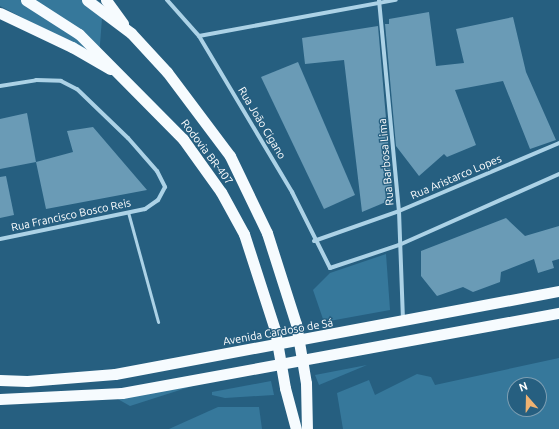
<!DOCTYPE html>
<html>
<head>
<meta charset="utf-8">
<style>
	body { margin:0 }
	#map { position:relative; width:559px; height:429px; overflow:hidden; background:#265f80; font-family:Ubuntu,sans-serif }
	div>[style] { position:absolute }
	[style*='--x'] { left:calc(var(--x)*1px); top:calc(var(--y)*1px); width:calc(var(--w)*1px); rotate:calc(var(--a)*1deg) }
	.green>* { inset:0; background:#36789b }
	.building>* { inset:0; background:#6a9bb6 }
	.service>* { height:3px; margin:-1.5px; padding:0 1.5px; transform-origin:1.5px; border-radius:1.5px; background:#acd2e6 }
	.minor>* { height:4px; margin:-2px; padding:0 2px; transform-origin:2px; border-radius:2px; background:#acd2e6 }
	.trunk>* { height:11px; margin:-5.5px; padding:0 5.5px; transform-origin:5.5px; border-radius:5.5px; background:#f6fbfe }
	.trunk-bridge>* { height:11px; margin:-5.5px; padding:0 5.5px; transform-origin:5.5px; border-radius:5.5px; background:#f6fbfe }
	span { translate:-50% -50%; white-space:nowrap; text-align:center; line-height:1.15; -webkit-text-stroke:3px #265f80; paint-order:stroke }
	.street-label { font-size:11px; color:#fff }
	.north { position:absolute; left:507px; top:377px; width:40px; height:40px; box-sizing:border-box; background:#265f80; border:1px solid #7d9fb3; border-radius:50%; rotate:340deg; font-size:11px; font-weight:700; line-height:16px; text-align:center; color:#fff }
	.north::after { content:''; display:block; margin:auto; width:14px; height:18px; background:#efb271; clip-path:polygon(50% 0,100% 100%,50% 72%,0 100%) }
</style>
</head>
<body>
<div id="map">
	<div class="green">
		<div style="clip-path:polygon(0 0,97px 0,103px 5px,99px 57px,0 6px)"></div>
		<div style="clip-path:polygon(386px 254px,390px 310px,324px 322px,313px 290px,330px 273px)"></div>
		<div style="clip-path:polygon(evenodd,559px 358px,559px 429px,343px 429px,337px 393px,369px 380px,375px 395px,417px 374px,431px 377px,435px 385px,559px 358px,515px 385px,539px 385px,539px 409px,515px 409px,515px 385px)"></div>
		<div style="clip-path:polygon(367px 365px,319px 385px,315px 375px)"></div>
		<div style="clip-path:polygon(208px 381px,130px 406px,116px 398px)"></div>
		<div style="clip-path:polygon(271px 381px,274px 395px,225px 398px,212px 395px,212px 392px)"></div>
		<div style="clip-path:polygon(218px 407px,259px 407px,262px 429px,169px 429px)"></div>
	</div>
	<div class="building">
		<div style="clip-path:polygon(429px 12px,436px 66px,464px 63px,456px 29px,513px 17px,526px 72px,556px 140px,530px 149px,503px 81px,455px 90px,476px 145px,447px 157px,444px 154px,419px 176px,396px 146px,385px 24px,389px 24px,389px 19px)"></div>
		<div style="clip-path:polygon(378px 26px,393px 199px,362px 212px,344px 60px,305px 64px,302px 38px)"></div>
		<div style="clip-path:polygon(298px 62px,355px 195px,324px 209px,261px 77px)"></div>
		<div style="clip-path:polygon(27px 113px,36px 162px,0 169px,0 119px)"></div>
		<div style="clip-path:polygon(93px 127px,147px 190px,46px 209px,36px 162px,73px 152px,67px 131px)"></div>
		<div style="clip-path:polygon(6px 176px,14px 215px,0 218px,0 177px)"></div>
		<div style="clip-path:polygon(506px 218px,525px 236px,559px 226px,559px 259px,552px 261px,554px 268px,538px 273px,534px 259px,501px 272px,500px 282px,473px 292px,463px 287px,437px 296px,421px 276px,421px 251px)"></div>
	</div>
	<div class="service">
		<div style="--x:128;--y:212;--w:114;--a:74.7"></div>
	</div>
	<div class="minor">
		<div style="--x:167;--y:0;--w:48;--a:48.4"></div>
		<div style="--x:199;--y:36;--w:182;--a:59.2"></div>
		<div style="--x:292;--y:192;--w:85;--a:63.4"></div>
		<div style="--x:330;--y:268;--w:73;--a:-18.4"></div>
		<div style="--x:399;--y:245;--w:175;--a:-23.9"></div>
		<div style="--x:379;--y:0;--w:212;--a:84.6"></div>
		<div style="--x:399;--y:211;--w:108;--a:87.9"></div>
		<div style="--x:199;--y:36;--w:200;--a:-10.4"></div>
		<div style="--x:0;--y:86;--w:36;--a:-9"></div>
		<div style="--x:36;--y:80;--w:25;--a:2"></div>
		<div style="--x:61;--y:81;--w:18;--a:27"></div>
		<div style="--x:77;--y:89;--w:71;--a:43.9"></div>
		<div style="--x:128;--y:138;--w:44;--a:48.7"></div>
		<div style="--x:157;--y:171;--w:18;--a:63"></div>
		<div style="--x:165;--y:187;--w:15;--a:118"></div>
		<div style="--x:158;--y:200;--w:16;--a:145"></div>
		<div style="--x:145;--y:209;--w:148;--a:168.3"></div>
		<div style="--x:314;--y:241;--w:90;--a:-19.4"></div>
		<div style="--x:399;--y:211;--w:174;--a:-23"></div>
	</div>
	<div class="trunk">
		<div style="--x:26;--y:0;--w:63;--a:32.7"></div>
		<div style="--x:79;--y:34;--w:148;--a:45.3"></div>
		<div style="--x:183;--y:139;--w:65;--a:54.4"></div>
		<div style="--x:221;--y:192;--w:48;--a:61.3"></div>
		<div style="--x:244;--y:234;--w:101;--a:72.1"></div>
		<div style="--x:87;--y:0;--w:55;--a:36.9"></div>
		<div style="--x:131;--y:33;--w:53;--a:47.3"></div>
		<div style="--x:167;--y:72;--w:105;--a:53.1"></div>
		<div style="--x:230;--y:156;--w:85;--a:64.3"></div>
		<div style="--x:267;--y:233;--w:96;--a:72.3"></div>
		<div style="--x:106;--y:0;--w:29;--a:54"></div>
		<div style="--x:0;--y:13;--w:80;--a:25.3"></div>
		<div style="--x:72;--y:47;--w:44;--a:30.1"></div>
		<div style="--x:0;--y:380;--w:27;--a:2"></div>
		<div style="--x:27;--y:381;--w:88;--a:-4.5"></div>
		<div style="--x:115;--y:374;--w:452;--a:-10.6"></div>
		<div style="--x:306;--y:383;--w:46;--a:88.8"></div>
		<div style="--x:285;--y:388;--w:42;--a:75"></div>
		<div style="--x:0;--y:399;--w:122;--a:-2.8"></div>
		<div style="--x:122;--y:393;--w:444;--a:-10.4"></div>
	</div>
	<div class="trunk-bridge">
		<div style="--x:296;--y:324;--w:60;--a:80.4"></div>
		<div style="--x:275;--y:330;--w:59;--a:80.2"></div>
	</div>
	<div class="street-label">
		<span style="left:262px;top:123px;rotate:59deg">Rua João Cigano</span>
		<span style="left:207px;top:152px;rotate:53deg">Rodovia BR-407</span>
		<span style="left:386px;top:162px;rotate:-95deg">Rua Barbosa Lima</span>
		<span style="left:456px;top:177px;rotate:-23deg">Rua Aristarco Lopes</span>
		<span style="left:71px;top:215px;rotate:-12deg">Rua Francisco Bosco Reis</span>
		<span style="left:278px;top:332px;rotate:-10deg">Avenida Cardoso de Sá</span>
	</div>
	<div class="north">N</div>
</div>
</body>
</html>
